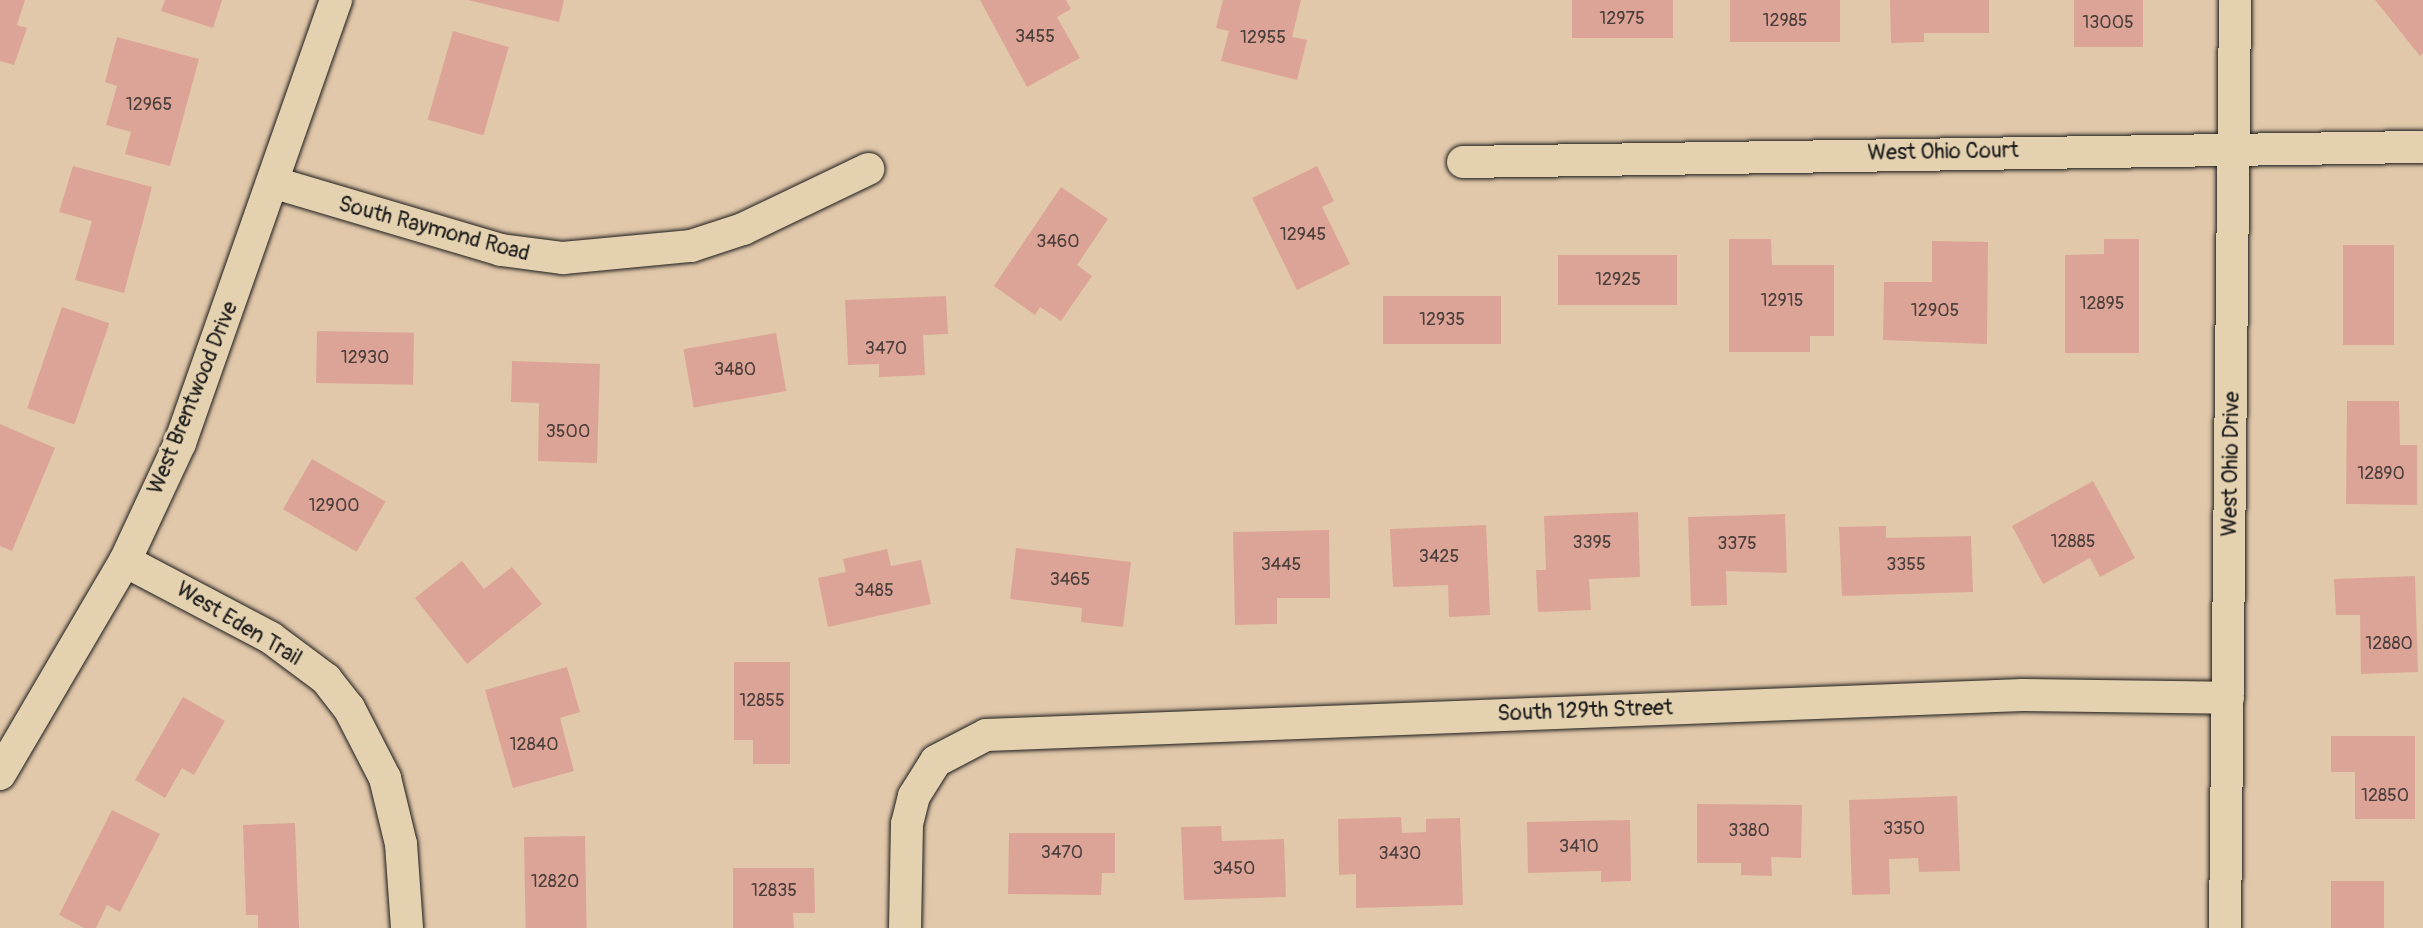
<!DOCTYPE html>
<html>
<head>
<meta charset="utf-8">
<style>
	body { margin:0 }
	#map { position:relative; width:2423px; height:928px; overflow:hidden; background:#e2c8aa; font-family:Pangolin,sans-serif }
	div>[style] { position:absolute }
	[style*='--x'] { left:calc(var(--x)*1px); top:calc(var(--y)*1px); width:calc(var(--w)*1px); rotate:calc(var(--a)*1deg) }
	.building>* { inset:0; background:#dca497; transform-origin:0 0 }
	.roads { filter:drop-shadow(0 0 2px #1c1c1c) drop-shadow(0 0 2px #1c1c1c) }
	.minor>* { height:32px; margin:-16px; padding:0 16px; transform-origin:16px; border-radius:16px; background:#e4d1af }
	span { translate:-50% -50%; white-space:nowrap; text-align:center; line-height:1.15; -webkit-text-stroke:6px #e4d1af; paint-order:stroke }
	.number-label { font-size:18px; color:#4c3e3b }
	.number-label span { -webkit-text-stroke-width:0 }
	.street-label { font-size:22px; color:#1c1c1c }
</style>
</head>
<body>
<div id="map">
	<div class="building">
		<div style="clip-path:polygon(0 0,25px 0,17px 25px,27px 28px,14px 65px,0 61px)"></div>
		<div style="clip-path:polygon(165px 0,222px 0,213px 28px,161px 11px)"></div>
		<div style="clip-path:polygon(468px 0,564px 0,559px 22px)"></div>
		<div style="clip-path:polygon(980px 0,1066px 0,1071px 9px,1057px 17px,1080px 58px,1027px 87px)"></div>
		<div style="clip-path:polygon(1223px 0,1301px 0,1292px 37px,1307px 40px,1297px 80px,1221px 61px,1229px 31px,1216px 28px)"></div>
		<div style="left:1572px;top:0;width:101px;height:38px"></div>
		<div style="left:1730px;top:0;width:110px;height:42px"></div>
		<div style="clip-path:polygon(1890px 0,1989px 0,1989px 33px,1924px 33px,1924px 42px,1891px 43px)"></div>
		<div style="left:2074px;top:0;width:69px;height:47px"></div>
		<div style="clip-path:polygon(2375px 0,2423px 0,2423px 53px,2420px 56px)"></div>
		<div style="left:453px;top:31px;width:58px;height:92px;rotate:16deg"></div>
		<div style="clip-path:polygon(117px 37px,199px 59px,170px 166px,125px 154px,131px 132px,106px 125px,117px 86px,105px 82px)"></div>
		<div style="clip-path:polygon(73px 166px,152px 187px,124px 293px,75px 280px,92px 221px,59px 212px)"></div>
		<div style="clip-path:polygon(1317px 166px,1334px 201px,1322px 207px,1350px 264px,1297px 290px,1252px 198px)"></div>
		<div style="clip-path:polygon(1061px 187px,1108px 219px,1077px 265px,1092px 276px,1061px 321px,1040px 307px,1035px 315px,994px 286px)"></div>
		<div style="clip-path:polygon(1729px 239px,1771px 239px,1772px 265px,1834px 265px,1834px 336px,1810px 336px,1810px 352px,1729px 352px)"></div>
		<div style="clip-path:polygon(2104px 239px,2139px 239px,2139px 353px,2065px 353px,2065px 255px,2104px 254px)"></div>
		<div style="clip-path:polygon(1932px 241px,1988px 242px,1987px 344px,1883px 340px,1884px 282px,1932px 282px)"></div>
		<div style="left:2343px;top:245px;width:51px;height:100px"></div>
		<div style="left:1558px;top:255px;width:119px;height:50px"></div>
		<div style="clip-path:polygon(946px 296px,948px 334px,923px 335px,925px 375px,879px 377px,879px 364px,848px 365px,845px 300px)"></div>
		<div style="left:1383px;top:296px;width:118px;height:48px"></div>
		<div style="left:62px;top:307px;width:50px;height:107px;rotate:19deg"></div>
		<div style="left:317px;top:331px;width:97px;height:52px;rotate:1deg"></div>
		<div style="left:776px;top:333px;width:59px;height:94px;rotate:80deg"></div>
		<div style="clip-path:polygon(512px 361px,600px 364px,597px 463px,538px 461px,539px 403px,511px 402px)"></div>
		<div style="clip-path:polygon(2347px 401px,2399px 401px,2400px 445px,2417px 445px,2417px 505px,2346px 504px)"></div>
		<div style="clip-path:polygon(0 424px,55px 448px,12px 551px,0 546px)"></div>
		<div style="left:312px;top:459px;width:85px;height:58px;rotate:30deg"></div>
		<div style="clip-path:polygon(2093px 481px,2135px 558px,2100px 577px,2090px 558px,2043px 584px,2012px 526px)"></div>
		<div style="clip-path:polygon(1638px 512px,1640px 577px,1589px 579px,1591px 610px,1538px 612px,1536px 570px,1546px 570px,1544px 516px)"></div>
		<div style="clip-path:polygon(1785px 514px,1787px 573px,1726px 571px,1727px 605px,1691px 606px,1688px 517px)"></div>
		<div style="clip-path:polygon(1486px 525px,1490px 615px,1449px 617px,1448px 585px,1393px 587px,1390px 529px)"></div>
		<div style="clip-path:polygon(1886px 526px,1886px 538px,1971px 536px,1973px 592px,1842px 596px,1839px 527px)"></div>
		<div style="clip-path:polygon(1329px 530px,1330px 598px,1277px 598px,1277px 624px,1235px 625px,1233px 532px)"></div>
		<div style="clip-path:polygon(1016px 548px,1131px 562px,1123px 627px,1081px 622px,1082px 608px,1010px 599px)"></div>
		<div style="clip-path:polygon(887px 549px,891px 566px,921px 560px,931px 604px,828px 627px,818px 578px,846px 572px,843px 559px)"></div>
		<div style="clip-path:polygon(462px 561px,484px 589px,512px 567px,542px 604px,467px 664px,415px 598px)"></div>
		<div style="clip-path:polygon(2415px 576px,2418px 672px,2361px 674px,2360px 615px,2336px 615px,2334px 579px)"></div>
		<div style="clip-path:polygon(734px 662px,790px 662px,790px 764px,753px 764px,753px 740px,734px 740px)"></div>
		<div style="clip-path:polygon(567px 667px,580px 712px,560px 718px,574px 771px,513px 788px,485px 690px)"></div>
		<div style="clip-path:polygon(183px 697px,225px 721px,194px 775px,182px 768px,165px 798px,135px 780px)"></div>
		<div style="clip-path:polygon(2331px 736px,2415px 736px,2415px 819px,2355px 819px,2355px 772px,2331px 772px)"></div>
		<div style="clip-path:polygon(1957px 796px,1960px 871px,1919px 872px,1918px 858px,1889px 859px,1890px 894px,1852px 895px,1849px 800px)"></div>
		<div style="clip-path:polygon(1697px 804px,1802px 805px,1801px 858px,1771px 857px,1772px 876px,1741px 875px,1741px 863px,1697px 863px)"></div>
		<div style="clip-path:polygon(112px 810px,160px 834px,120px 912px,107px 905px,96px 928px,84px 928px,59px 915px)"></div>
		<div style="clip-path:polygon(1401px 817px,1402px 833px,1426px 832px,1426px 819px,1460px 818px,1463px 905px,1356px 908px,1356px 874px,1339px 875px,1338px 819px)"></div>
		<div style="clip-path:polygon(1630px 820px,1631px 881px,1601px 882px,1601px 871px,1528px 873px,1527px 822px)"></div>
		<div style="clip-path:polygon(295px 823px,299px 928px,258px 928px,258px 915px,246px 915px,243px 825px)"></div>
		<div style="clip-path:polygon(1221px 826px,1222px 841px,1284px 839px,1286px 897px,1184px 900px,1181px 827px)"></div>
		<div style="clip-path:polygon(1009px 833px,1115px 833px,1115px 873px,1102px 873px,1101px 895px,1008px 894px)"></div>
		<div style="left:585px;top:836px;width:92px;height:61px;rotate:89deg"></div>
		<div style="clip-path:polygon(733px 868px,814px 868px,815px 913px,793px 913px,794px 928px,733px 928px)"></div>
		<div style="left:2331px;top:881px;width:53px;height:47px"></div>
	</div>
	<div class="roads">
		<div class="minor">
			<div style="--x:1463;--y:162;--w:960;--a:-0.9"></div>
			<div style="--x:275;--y:183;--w:236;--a:16.5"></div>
			<div style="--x:501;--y:250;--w:63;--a:7.4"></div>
			<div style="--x:563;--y:258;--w:129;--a:-5.4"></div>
			<div style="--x:691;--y:246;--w:55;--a:-18.1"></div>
			<div style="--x:743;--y:229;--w:139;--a:-25.6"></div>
			<div style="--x:125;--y:561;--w:165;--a:27.8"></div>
			<div style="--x:271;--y:638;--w:69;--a:36.7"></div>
			<div style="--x:326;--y:679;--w:37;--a:52"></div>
			<div style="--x:349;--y:708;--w:79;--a:62.8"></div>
			<div style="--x:385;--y:778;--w:68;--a:76.4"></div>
			<div style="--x:401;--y:844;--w:84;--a:85.9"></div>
			<div style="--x:0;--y:774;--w:247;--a:-59.6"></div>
			<div style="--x:125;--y:561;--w:130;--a:-65"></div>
			<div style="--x:180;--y:443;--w:470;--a:-70.6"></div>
			<div style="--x:905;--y:928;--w:104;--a:-88.9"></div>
			<div style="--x:907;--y:824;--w:29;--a:-76"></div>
			<div style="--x:914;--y:796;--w:41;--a:-57.8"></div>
			<div style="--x:936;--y:761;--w:56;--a:-27.5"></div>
			<div style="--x:986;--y:735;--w:1038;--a:-2.21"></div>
			<div style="--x:2023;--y:695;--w:205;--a:0.8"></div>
			<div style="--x:2225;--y:928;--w:928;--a:-89.38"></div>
		</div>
	</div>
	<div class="number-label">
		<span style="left:1622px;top:19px">12975</span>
		<span style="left:1785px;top:21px">12985</span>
		<span style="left:2108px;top:23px">13005</span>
		<span style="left:1035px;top:37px">3455</span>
		<span style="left:1263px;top:38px">12955</span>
		<span style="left:149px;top:105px">12965</span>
		<span style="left:1303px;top:235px">12945</span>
		<span style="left:1058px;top:242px">3460</span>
		<span style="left:1618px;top:280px">12925</span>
		<span style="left:1782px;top:301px">12915</span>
		<span style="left:2102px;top:304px">12895</span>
		<span style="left:1935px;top:311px">12905</span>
		<span style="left:1442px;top:320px">12935</span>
		<span style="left:886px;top:349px">3470</span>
		<span style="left:365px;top:358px">12930</span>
		<span style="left:735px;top:370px">3480</span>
		<span style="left:568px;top:432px">3500</span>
		<span style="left:2381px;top:474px">12890</span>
		<span style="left:334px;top:506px">12900</span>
		<span style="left:2073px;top:542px">12885</span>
		<span style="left:1592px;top:543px">3395</span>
		<span style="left:1737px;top:544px">3375</span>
		<span style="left:1439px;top:557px">3425</span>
		<span style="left:1281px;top:565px">3445</span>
		<span style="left:1906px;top:565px">3355</span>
		<span style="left:1070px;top:580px">3465</span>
		<span style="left:874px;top:591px">3485</span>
		<span style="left:2389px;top:644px">12880</span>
		<span style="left:762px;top:701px">12855</span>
		<span style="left:534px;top:745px">12840</span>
		<span style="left:2385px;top:796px">12850</span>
		<span style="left:1904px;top:829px">3350</span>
		<span style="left:1749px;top:831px">3380</span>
		<span style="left:1579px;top:847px">3410</span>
		<span style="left:1062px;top:853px">3470</span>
		<span style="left:1400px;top:854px">3430</span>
		<span style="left:1234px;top:869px">3450</span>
		<span style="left:555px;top:882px">12820</span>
		<span style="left:774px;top:891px">12835</span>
	</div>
	<div class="street-label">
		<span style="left:1943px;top:152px;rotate:-1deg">West Ohio Court</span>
		<span style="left:434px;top:229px;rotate:15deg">South Raymond Road</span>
		<span style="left:193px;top:398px;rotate:-68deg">West Brentwood Drive</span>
		<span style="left:2231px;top:464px;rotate:-89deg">West Ohio Drive</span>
		<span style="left:239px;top:624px;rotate:31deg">West Eden Trail</span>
		<span style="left:1585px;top:711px;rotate:-2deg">South 129th Street</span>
	</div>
</div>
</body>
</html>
